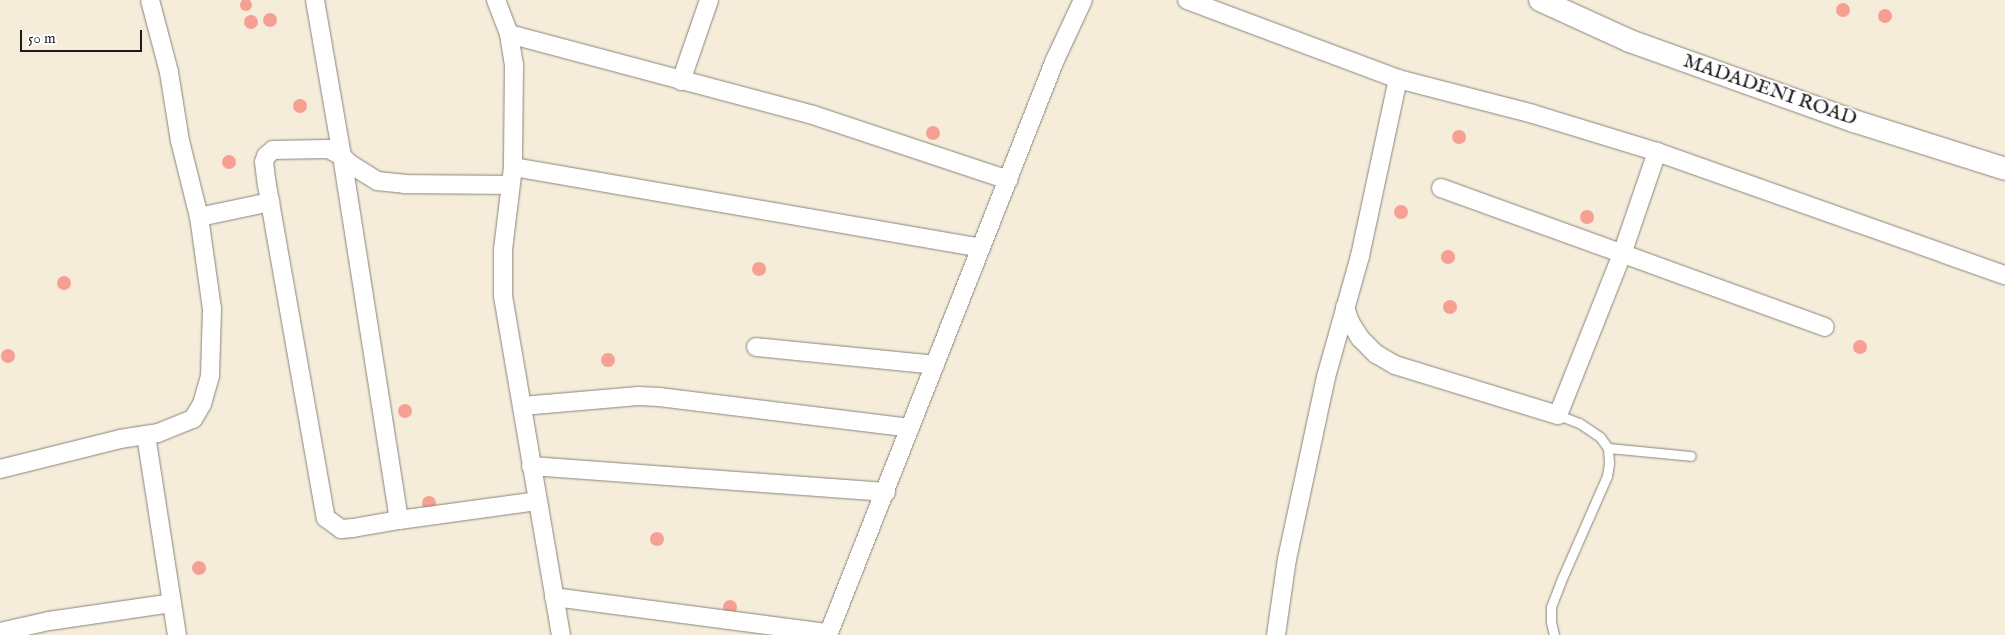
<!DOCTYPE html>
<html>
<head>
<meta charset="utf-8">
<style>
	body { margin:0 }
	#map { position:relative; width:2005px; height:635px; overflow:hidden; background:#f5edda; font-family:"IM FELL English",serif }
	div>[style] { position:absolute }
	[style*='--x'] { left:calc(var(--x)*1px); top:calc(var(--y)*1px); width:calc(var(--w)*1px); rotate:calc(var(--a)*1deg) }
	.building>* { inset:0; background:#f69f93 }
	.round { border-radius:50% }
	.roads { filter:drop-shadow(0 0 1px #88847b) drop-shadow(0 0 1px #88847b) }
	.service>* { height:9px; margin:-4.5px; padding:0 4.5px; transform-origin:4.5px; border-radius:4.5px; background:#fff }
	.minor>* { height:18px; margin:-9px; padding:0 9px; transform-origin:9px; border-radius:9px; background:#fff }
	.tertiary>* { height:22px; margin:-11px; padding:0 11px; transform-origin:11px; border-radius:11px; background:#fff }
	span { translate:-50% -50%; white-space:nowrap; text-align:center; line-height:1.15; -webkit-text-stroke:4px #fff; paint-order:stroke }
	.street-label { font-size:20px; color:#1c1c1c }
	.scale { position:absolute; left:20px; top:30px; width:122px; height:22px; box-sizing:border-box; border:2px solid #1c1c1c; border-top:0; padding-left:6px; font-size:15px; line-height:18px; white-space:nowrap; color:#1c1c1c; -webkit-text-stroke:4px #fff; paint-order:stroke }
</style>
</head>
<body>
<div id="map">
	<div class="building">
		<div class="round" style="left:240px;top:-1px;width:12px;height:12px"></div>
		<div class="round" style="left:1836px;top:3px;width:14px;height:14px"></div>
		<div class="round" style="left:1878px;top:9px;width:14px;height:14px"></div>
		<div class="round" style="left:263px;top:13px;width:14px;height:14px"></div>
		<div class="round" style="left:244px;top:15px;width:14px;height:14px"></div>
		<div class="round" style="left:293px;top:99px;width:14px;height:14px"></div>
		<div class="round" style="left:926px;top:126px;width:14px;height:14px"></div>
		<div class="round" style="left:1452px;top:130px;width:14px;height:14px"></div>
		<div class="round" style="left:222px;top:155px;width:14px;height:14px"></div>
		<div class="round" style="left:1394px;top:205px;width:14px;height:14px"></div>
		<div class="round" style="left:1580px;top:210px;width:14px;height:14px"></div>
		<div class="round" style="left:1441px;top:250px;width:14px;height:14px"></div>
		<div class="round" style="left:752px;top:262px;width:14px;height:14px"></div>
		<div class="round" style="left:57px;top:276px;width:14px;height:14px"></div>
		<div class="round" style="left:1443px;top:300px;width:14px;height:14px"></div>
		<div class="round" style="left:1853px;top:340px;width:14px;height:14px"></div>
		<div class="round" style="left:1px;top:349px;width:14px;height:14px"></div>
		<div class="round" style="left:601px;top:353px;width:14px;height:14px"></div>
		<div class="round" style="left:398px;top:404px;width:14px;height:14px"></div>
		<div class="round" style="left:422px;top:496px;width:14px;height:14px"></div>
		<div class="round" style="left:650px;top:532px;width:14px;height:14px"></div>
		<div class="round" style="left:192px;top:561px;width:14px;height:14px"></div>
		<div class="round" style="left:723px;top:600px;width:14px;height:14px"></div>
	</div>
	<div class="roads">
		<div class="service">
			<div style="--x:1608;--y:448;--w:83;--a:5.5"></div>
			<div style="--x:1554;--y:635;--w:13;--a:-103"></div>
			<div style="--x:1551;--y:622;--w:15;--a:-90"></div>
			<div style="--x:1551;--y:607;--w:26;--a:-69"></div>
			<div style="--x:1560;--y:583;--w:117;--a:-66.3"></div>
			<div style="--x:1607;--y:476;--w:13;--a:-81"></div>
			<div style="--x:1609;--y:463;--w:15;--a:-94"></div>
			<div style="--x:1608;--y:448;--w:14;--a:-126"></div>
			<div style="--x:1600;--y:437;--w:25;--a:-146"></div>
			<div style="--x:1579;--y:423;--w:22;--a:-159"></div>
		</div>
		<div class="minor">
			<div style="--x:315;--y:0;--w:158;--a:80.2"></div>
			<div style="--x:342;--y:156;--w:11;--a:45"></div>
			<div style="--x:350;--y:164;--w:32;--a:32"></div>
			<div style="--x:377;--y:181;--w:27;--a:6"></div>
			<div style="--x:404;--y:184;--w:105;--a:0.5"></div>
			<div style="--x:496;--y:0;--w:36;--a:69"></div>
			<div style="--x:509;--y:34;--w:30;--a:81"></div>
			<div style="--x:514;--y:64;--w:103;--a:90.6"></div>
			<div style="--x:513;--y:167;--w:84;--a:96.9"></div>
			<div style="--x:503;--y:250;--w:46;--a:90"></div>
			<div style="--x:503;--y:296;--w:344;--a:80.3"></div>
			<div style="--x:1187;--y:0;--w:225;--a:20.5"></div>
			<div style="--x:1398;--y:79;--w:139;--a:14.5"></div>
			<div style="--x:1533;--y:114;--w:130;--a:17"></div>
			<div style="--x:1657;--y:152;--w:369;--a:19.5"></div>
			<div style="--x:509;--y:34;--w:315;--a:14.9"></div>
			<div style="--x:813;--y:115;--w:206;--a:18.4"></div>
			<div style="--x:681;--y:81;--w:86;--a:-70.9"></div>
			<div style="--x:513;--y:167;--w:475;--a:9.8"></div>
			<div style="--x:1441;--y:188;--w:408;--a:19.9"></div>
			<div style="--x:199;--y:217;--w:73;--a:-11.9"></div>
			<div style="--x:1345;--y:307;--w:16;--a:72"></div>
			<div style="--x:1350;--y:322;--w:19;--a:58"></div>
			<div style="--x:1360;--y:338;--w:23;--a:45"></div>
			<div style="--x:1376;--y:354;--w:22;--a:30"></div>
			<div style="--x:1395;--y:365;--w:170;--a:17.1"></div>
			<div style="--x:1558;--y:415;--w:173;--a:-68.3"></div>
			<div style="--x:1622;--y:254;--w:108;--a:-71.1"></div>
			<div style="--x:756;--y:347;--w:180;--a:5.7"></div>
			<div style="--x:522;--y:406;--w:117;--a:-4.9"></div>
			<div style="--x:639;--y:396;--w:20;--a:3"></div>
			<div style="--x:659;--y:397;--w:253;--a:7"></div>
			<div style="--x:146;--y:435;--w:202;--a:81.2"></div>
			<div style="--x:531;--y:466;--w:356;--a:4.2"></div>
			<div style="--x:0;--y:469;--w:124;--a:-14"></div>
			<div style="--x:120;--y:439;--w:38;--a:-9"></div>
			<div style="--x:158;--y:433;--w:38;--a:-22"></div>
			<div style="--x:193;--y:419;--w:17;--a:-59"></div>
			<div style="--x:202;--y:404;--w:29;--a:-74"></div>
			<div style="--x:210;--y:376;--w:67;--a:-88.3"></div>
			<div style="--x:212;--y:309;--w:93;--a:-98"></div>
			<div style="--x:199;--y:217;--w:78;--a:-104"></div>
			<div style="--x:180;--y:141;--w:70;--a:-99.1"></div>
			<div style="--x:169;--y:72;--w:74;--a:-104.8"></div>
			<div style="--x:399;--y:520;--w:368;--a:-98.9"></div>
			<div style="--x:342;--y:156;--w:16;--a:-153"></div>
			<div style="--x:328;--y:149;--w:55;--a:179"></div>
			<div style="--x:273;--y:150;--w:9;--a:139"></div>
			<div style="--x:266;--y:156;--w:6;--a:108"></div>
			<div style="--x:264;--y:162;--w:23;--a:83"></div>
			<div style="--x:267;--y:185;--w:338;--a:80"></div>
			<div style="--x:326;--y:518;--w:19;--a:36"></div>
			<div style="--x:341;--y:529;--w:12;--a:-5"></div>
			<div style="--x:353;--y:528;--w:47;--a:-9.9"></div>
			<div style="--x:399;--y:520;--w:139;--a:-7.8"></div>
			<div style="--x:554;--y:597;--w:277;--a:7.5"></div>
			<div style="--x:0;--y:632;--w:50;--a:-12.7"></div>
			<div style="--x:49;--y:621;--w:124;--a:-8.3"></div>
			<div style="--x:828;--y:635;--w:618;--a:-68.46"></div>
			<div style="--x:1055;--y:60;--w:66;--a:-65"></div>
			<div style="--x:1276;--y:635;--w:77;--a:-81.8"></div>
			<div style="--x:1287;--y:559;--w:186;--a:-77.9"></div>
			<div style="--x:1326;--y:377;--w:126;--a:-74.3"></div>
			<div style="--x:1360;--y:256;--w:181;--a:-77.9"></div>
		</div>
		<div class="tertiary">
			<div style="--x:1540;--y:0;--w:99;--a:24.5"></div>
			<div style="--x:1630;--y:41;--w:238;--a:19.7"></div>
			<div style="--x:1854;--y:121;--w:158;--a:17.6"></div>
		</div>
	</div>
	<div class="street-label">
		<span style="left:1770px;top:90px;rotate:19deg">MADADENI ROAD</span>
	</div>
	<div class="scale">50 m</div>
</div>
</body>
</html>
